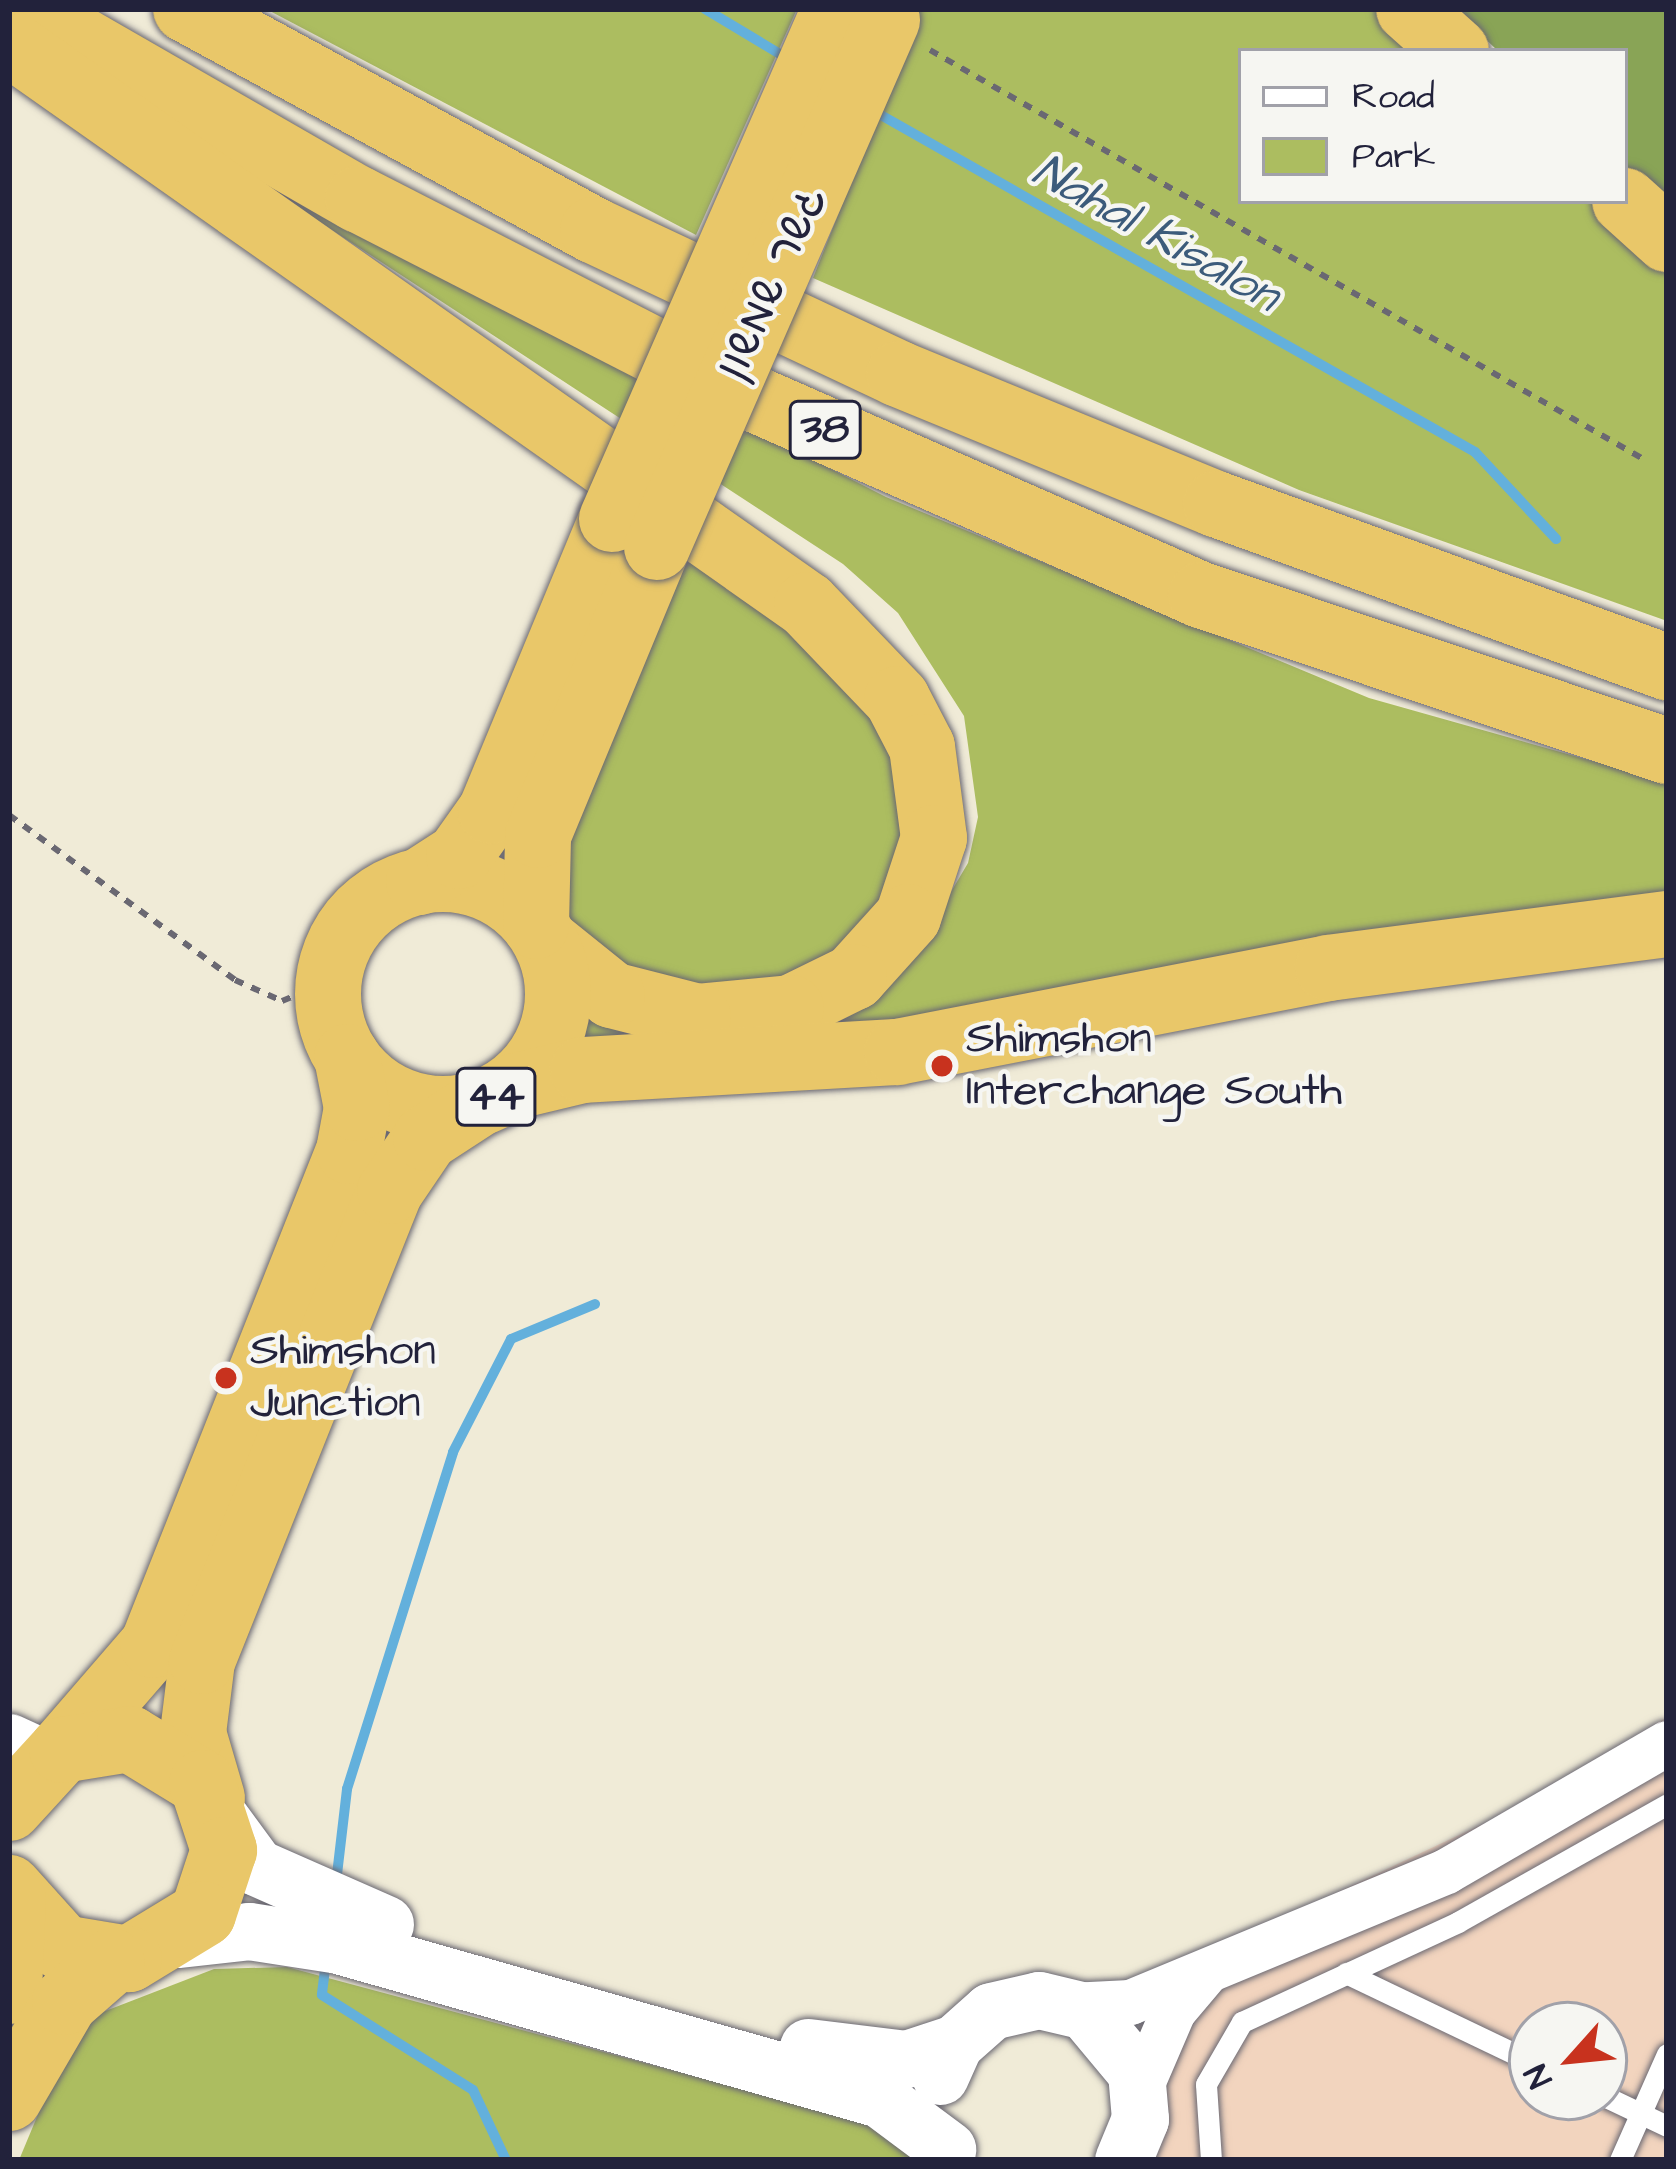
<!DOCTYPE html>
<html>
<head>
<meta charset="utf-8">
<style>
	body { margin:0 }
	#map { position:relative; width:1676px; height:2169px; overflow:hidden; background:#f0ebd7; font-family:"Architects Daughter","Playpen Sans Hebrew",sans-serif }
	div>[style] { position:absolute }
	[style*='--x'] { left:calc(var(--x)*1px); top:calc(var(--y)*1px); width:calc(var(--w)*1px); rotate:calc(var(--a)*1deg) }
	.built>* { inset:0; background:#f2d4be }
	.green>* { inset:0; background:#acbd60 }
	.forest>* { inset:0; background:#89a456 }
	.stream>* { height:10px; margin:-5px; padding:0 5px; transform-origin:5px; border-radius:5px; background:#63b0dc }
	.path>* { height:6px; margin-top:-3px; transform-origin:0; background:repeating-linear-gradient(90deg,#6a6872 0 9px,transparent 0 18px) }
	.roads { filter:drop-shadow(0 0 3px #6a6872) drop-shadow(0 0 3px #6a6872) }
	.service>* { height:21px; margin:-10.5px; padding:0 10.5px; transform-origin:10.5px; border-radius:10.5px; background:#fff }
	.minor>* { height:45px; margin:-22.5px; padding:0 22.5px; transform-origin:22.5px; border-radius:22.5px; background:#fff }
	.tertiary>* { height:57px; margin:-28.5px; padding:0 28.5px; transform-origin:28.5px; border-radius:28.5px; background:#fff }
	.trunk>* { height:66px; margin:-33px; padding:0 33px; transform-origin:33px; border-radius:33px; background:#e9c769 }
	.trunk>.ring { margin:-33px; padding:0; box-sizing:content-box; background:none; border:66px solid #e9c769; border-radius:50% }
	.bridges { filter:drop-shadow(0 0 3px #6a6872) drop-shadow(0 0 3px #6a6872) }
	.trunk-bridge>* { height:66px; margin:-33px; padding:0 33px; transform-origin:33px; border-radius:33px; background:#e9c769 }
	.dots>* { width:33px; height:33px; translate:-50% -50%; box-sizing:border-box; border:6px solid #f6f6f2; border-radius:50% }
	span { translate:-50% -50%; white-space:nowrap; text-align:center; line-height:1.15; -webkit-text-stroke:9px #f6f6f2; paint-order:stroke }
	.shield-label span { padding:3px 9px; background:#f6f6f2; border:3px solid; border-radius:9px; -webkit-text-stroke-width:0 }
	.shield-label { font-size:42px; color:#22223b; font-weight:700 }
	.street-label { font-size:45px; color:#22223b }
	.poi-label { font-size:45px; color:#22223b }
	.left { translate:0 -50%; text-align:left }
	.water-label { font-size:48px; color:#3c5b7b; font-style:italic }
	.frame { position:absolute; inset:0; border:12px solid #22223b; pointer-events:none }
	.legend { position:absolute; left:1238px; top:48px; width:390px; height:156px; box-sizing:border-box; background:#f6f6f2; border:3px solid #a1a1a9; margin:0; padding:15px 21px; list-style:none; font-size:36px; color:#22223b }
	.legend li { display:flex; align-items:center; gap:24px; height:60px }
	.legend b { width:60px; border:3px solid #a1a1a9 }
	.north { position:absolute; left:1508px; top:2001px; width:120px; height:120px; box-sizing:border-box; background:#f6f6f2; border:3px solid #a1a1a9; border-radius:50%; rotate:243deg; font-size:33px; font-weight:700; line-height:48px; text-align:center; color:#22223b }
	.north::after { content:''; display:block; margin:auto; width:42px; height:54px; background:#c8321e; clip-path:polygon(50% 0,100% 100%,50% 72%,0 100%) }
</style>
</head>
<body>
<div id="map">
	<div class="built">
		<div style="clip-path:polygon(evenodd,1667px 1717px,1667px 2160px,1136px 2160px,1122px 2121px,1139px 2025px,1215px 1950px,1510px 1811px,1667px 1717px,1532px 2025px,1604px 2025px,1604px 2097px,1532px 2097px,1532px 2025px)"></div>
	</div>
	<div class="green">
		<div style="clip-path:polygon(266px 9px,797px 9px,696px 235px)"></div>
		<div style="clip-path:polygon(920px 9px,1380px 9px,1427px 51px,1241px 51px,1241px 201px,1596px 201px,1667px 264px,1667px 621px,1299px 490px,813px 278px)"></div>
		<div style="clip-path:polygon(222px 158px,886px 497px,1369px 698px,1667px 782px,1667px 900px,914px 1022px,577px 1055px,579px 996px,618px 1017px,922px 941px,968px 863px,978px 817px,964px 716px,898px 613px,843px 564px)"></div>
		<div style="clip-path:polygon(692px 545px,792px 619px,898px 752px,902px 868px,839px 955px,755px 989px,646px 980px,562px 923px,555px 866px)"></div>
		<div style="clip-path:polygon(287px 1967px,895px 2130px,919px 2160px,19px 2160px,64px 2052px,95px 2015px,214px 1969px)"></div>
	</div>
	<div class="forest">
		<div style="clip-path:polygon(1454px 9px,1667px 9px,1667px 213px,1625px 171px,1625px 51px,1498px 51px)"></div>
	</div>
	<div class="stream">
		<div style="--x:705;--y:9;--w:99;--a:31"></div>
		<div style="--x:872;--y:110;--w:693;--a:29.56"></div>
		<div style="--x:1475;--y:452;--w:119;--a:47"></div>
		<div style="--x:336;--y:1883;--w:95;--a:-83.3"></div>
		<div style="--x:347;--y:1789;--w:353;--a:-72.5"></div>
		<div style="--x:453;--y:1452;--w:127;--a:-62.8"></div>
		<div style="--x:511;--y:1339;--w:91;--a:-22.6"></div>
		<div style="--x:326;--y:1961;--w:34;--a:97"></div>
		<div style="--x:322;--y:1995;--w:178;--a:32.2"></div>
		<div style="--x:473;--y:2090;--w:77;--a:64.8"></div>
	</div>
	<div class="path">
		<div style="--x:930;--y:50;--w:824;--a:29.83"></div>
		<div style="--x:9;--y:815;--w:280;--a:36.1"></div>
		<div style="--x:235;--y:980;--w:51;--a:24.1"></div>
		<div style="--x:282;--y:1001;--w:44;--a:-22.5"></div>
		<div style="--x:323;--y:984;--w:28;--a:77"></div>
	</div>
	<div class="roads">
		<div class="service">
			<div style="--x:1346;--y:1973;--w:206;--a:25.6"></div>
			<div style="--x:1604;--y:2096;--w:70;--a:25.5"></div>
			<div style="--x:1211;--y:2160;--w:76;--a:-93.8"></div>
			<div style="--x:1206;--y:2084;--w:72;--a:-59.9"></div>
			<div style="--x:1242;--y:2022;--w:238;--a:-24.8"></div>
			<div style="--x:1458;--y:1922;--w:240;--a:-29.4"></div>
			<div style="--x:1620;--y:2160;--w:116;--a:-66.1"></div>
		</div>
		<div class="minor">
			<div style="--x:1070;--y:2005;--w:60;--a:-2.9"></div>
			<div style="--x:1130;--y:2002;--w:342;--a:-22.5"></div>
			<div style="--x:1446;--y:1871;--w:255;--a:-30.1"></div>
			<div style="--x:1140;--y:2088;--w:84;--a:-66.8"></div>
			<div style="--x:1173;--y:2011;--w:51;--a:-49.8"></div>
		</div>
		<div class="tertiary">
			<div style="--x:9;--y:1742;--w:41;--a:24.7"></div>
			<div style="--x:218;--y:1815;--w:64;--a:53.8"></div>
			<div style="--x:256;--y:1867;--w:141;--a:23.8"></div>
			<div style="--x:179;--y:1939;--w:70;--a:-6.5"></div>
			<div style="--x:249;--y:1931;--w:90;--a:8.9"></div>
			<div style="--x:338;--y:1945;--w:563;--a:15.86"></div>
			<div style="--x:880;--y:2099;--w:84;--a:36.7"></div>
			<div style="--x:808;--y:2047;--w:99;--a:7"></div>
			<div style="--x:906;--y:2059;--w:52;--a:-18.1"></div>
			<div style="--x:940;--y:2076;--w:36;--a:-66"></div>
			<div style="--x:955;--y:2043;--w:48;--a:-41.6"></div>
			<div style="--x:991;--y:2011;--w:49;--a:-12.9"></div>
			<div style="--x:1039;--y:2000;--w:47;--a:13.4"></div>
			<div style="--x:1085;--y:2011;--w:80;--a:50.1"></div>
			<div style="--x:1136;--y:2072;--w:47;--a:85.1"></div>
			<div style="--x:1140;--y:2119;--w:44;--a:112.5"></div>
		</div>
		<div class="trunk">
			<div style="--x:27;--y:9;--w:382;--a:29.9"></div>
			<div style="--x:358;--y:199;--w:404;--a:27.1"></div>
			<div style="--x:718;--y:383;--w:527;--a:23.7"></div>
			<div style="--x:1201;--y:595;--w:491;--a:18.5"></div>
			<div style="--x:186;--y:9;--w:463;--a:28.5"></div>
			<div style="--x:593;--y:230;--w:338;--a:25.2"></div>
			<div style="--x:899;--y:374;--w:343;--a:22.3"></div>
			<div style="--x:1216;--y:504;--w:480;--a:19.9"></div>
			<div style="--x:1409;--y:9;--w:63;--a:41.8"></div>
			<div style="--x:9;--y:43;--w:976;--a:35.16"></div>
			<div style="--x:807;--y:605;--w:130;--a:46.2"></div>
			<div style="--x:897;--y:699;--w:54;--a:62.5"></div>
			<div style="--x:922;--y:747;--w:92;--a:82.5"></div>
			<div style="--x:934;--y:838;--w:83;--a:108.2"></div>
			<div style="--x:908;--y:917;--w:81;--a:132"></div>
			<div style="--x:854;--y:977;--w:70;--a:153.8"></div>
			<div style="--x:791;--y:1008;--w:93;--a:174.5"></div>
			<div style="--x:698;--y:1017;--w:89;--a:-165.7"></div>
			<div style="--x:612;--y:995;--w:85;--a:-141.2"></div>
			<div style="--x:1625;--y:201;--w:57;--a:42.1"></div>
			<div class="ring" style="left:328px;top:879px;width:164px;height:164px"></div>
			<div style="--x:419;--y:882;--w:48;--a:-33"></div>
			<div style="--x:459;--y:856;--w:55;--a:-54.6"></div>
			<div style="--x:491;--y:811;--w:316;--a:-67.5"></div>
			<div style="--x:536;--y:926;--w:91;--a:-88.7"></div>
			<div style="--x:538;--y:835;--w:312;--a:-67.5"></div>
			<div style="--x:512;--y:1087;--w:73;--a:-13.5"></div>
			<div style="--x:583;--y:1070;--w:315;--a:-3.3"></div>
			<div style="--x:897;--y:1052;--w:439;--a:-11"></div>
			<div style="--x:1328;--y:968;--w:342;--a:-7.4"></div>
			<div style="--x:62;--y:1750;--w:139;--a:-49.1"></div>
			<div style="--x:153;--y:1645;--w:531;--a:-68.36"></div>
			<div style="--x:349;--y:1151;--w:44;--a:-79.5"></div>
			<div style="--x:357;--y:1108;--w:52;--a:-101.1"></div>
			<div style="--x:212;--y:1798;--w:68;--a:-106.3"></div>
			<div style="--x:193;--y:1733;--w:73;--a:-82.9"></div>
			<div style="--x:202;--y:1661;--w:506;--a:-68.2"></div>
			<div style="--x:390;--y:1191;--w:64;--a:-55.8"></div>
			<div style="--x:426;--y:1138;--w:62;--a:-33.2"></div>
			<div style="--x:9;--y:1808;--w:79;--a:-47.6"></div>
			<div style="--x:62;--y:1750;--w:69;--a:-9.2"></div>
			<div style="--x:130;--y:1739;--w:84;--a:31.4"></div>
			<div style="--x:202;--y:1783;--w:71;--a:71.8"></div>
			<div style="--x:224;--y:1850;--w:67;--a:108.2"></div>
			<div style="--x:203;--y:1914;--w:87;--a:148.7"></div>
			<div style="--x:129;--y:1959;--w:67;--a:-170.5"></div>
			<div style="--x:63;--y:1948;--w:81;--a:-132"></div>
			<div style="--x:9;--y:1991;--w:92;--a:-87.5"></div>
			<div style="--x:9;--y:2098;--w:111;--a:-59.7"></div>
			<div style="--x:65;--y:2002;--w:62;--a:-41.1"></div>
		</div>
	</div>
	<div class="bridges">
		<div class="trunk-bridge">
			<div style="--x:612;--y:519;--w:557;--a:-66.38"></div>
			<div style="--x:657;--y:547;--w:575;--a:-66.42"></div>
		</div>
	</div>
	<div class="dots">
		<div style="left:942px;top:1066px;background:#c8321e"></div>
		<div style="left:226px;top:1378px;background:#c8321e"></div>
	</div>
	<div class="shield-label">
		<span style="left:825px;top:430px">38</span>
		<span style="left:496px;top:1097px">44</span>
	</div>
	<div class="street-label">
		<span style="left:772px;top:284px;rotate:-66deg">גשר שמשון</span>
	</div>
	<div class="poi-label">
		<span class="left" style="left:966px;top:1066px">Shimshon<br>Interchange South</span>
		<span class="left" style="left:250px;top:1378px">Shimshon<br>Junction</span>
	</div>
	<div class="water-label">
		<span style="left:1156px;top:234px;rotate:29deg">Nahal Kisalon</span>
	</div>
	<div class="frame"></div>
	<ul class="legend">
	<li><b style="height:15px;background:#fff"></b>Road</li>
	<li><b style="height:33px;background:#acbd60"></b>Park</li>
	</ul>
	<div class="north">N</div>
</div>
</body>
</html>
